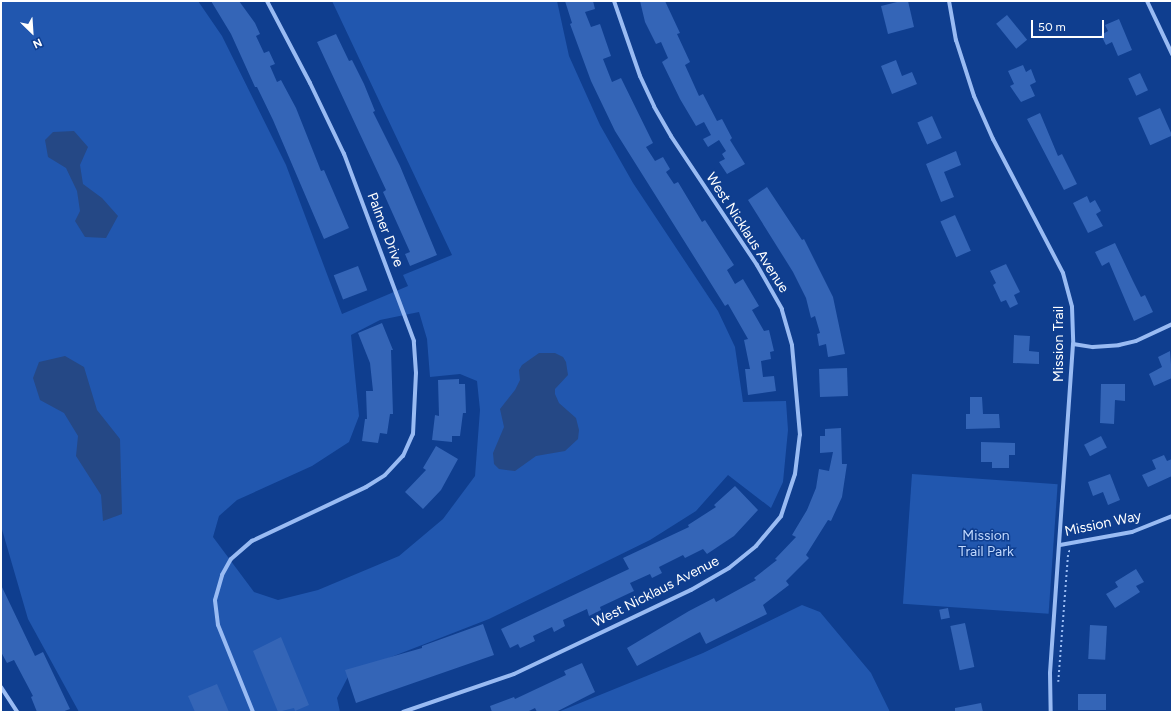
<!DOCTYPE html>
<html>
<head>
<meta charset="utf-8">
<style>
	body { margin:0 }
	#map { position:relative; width:1173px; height:713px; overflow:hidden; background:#0f3e8f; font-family:Figtree,sans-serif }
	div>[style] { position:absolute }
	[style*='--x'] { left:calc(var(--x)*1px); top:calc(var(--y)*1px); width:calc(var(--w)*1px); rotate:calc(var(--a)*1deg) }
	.green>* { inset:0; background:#2157af; transform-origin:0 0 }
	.water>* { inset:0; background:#254885 }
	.building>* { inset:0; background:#3465b7; transform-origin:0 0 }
	.path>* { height:1.5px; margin-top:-0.75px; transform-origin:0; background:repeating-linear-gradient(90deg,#99bbf3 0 2px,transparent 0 5px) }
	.minor>* { height:4px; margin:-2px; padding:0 2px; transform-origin:2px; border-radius:2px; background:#99bbf3 }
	span { translate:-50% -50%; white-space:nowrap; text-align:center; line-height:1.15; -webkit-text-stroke:3px #0f3e8f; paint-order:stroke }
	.street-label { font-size:14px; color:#fff }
	.park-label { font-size:14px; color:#c0d8fe }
	.frame { position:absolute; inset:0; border:2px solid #fff; pointer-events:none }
	.north { position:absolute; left:12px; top:12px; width:40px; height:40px; -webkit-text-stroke:3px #0f3e8f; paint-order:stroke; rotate:155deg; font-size:11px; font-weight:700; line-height:16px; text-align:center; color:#fff }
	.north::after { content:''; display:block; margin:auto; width:14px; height:18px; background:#fff; clip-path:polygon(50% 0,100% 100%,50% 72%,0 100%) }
	.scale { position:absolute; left:1031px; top:20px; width:73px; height:18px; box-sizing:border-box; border:2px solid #fff; border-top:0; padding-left:5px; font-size:12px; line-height:14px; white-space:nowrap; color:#fff; -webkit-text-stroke:3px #0f3e8f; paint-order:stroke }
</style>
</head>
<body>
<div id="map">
	<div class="green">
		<div style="clip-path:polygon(evenodd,4px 1px,198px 1px,222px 36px,286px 165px,342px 314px,408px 286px,403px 275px,452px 255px,332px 1px,557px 1px,569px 56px,600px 125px,633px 183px,718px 311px,735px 347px,743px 402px,786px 401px,788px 430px,783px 482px,771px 508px,728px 475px,696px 511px,650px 540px,489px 619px,350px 673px,337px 698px,340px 712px,79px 712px,28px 619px,1px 526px,1px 3px,4px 1px,419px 312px,427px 339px,430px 377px,460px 374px,477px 381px,480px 410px,475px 476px,443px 519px,399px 556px,318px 590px,278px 600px,254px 592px,213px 537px,219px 516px,237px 500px,312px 466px,349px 442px,359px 416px,351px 335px,380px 320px,419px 312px)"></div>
		<div style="left:912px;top:474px;width:146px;height:130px;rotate:4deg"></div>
		<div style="clip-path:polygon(802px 605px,820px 612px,871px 673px,890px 712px,558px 712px,703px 653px)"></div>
	</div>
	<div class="water">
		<div style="clip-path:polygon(74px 131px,88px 147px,80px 165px,83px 184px,102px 198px,118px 216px,106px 238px,85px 237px,75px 221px,80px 211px,77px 191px,66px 168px,48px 157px,45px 140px,53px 132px)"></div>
		<div style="clip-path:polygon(539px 353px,555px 353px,563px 357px,566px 362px,568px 375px,555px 389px,555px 394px,559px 403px,576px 418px,579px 430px,578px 439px,565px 451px,536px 456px,515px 471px,499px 469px,494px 464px,493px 453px,504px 427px,500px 409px,515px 390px,520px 380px,519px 370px,522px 365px)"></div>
		<div style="clip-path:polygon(65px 356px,84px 367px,97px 410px,120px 439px,122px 514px,103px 521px,101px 495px,76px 456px,78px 436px,64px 413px,40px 400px,33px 378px,39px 362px)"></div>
	</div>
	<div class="building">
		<div style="clip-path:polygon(211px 1px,239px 1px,255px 23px,260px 34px,256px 36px,264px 53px,269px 51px,275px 64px,270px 66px,277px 82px,281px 80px,296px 108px,321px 171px,324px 170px,349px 228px,324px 239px,273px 120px,257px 87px,255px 87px,231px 34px)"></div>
		<div style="clip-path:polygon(565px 1px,593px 1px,595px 9px,585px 12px,591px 27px,600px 24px,611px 56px,603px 59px,612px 82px,621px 78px,653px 143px,646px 147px,655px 161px,663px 157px,670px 169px,666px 172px,674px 184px,678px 182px,702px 222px,705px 220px,734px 265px,727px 270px,735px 284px,743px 279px,759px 306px,752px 310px,764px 331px,769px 330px,774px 351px,770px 352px,771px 359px,761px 361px,763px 377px,774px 376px,776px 391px,748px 395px,745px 369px,750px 369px,744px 340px,748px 339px,728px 304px,725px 306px,615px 131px,591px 81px,570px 24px,572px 23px)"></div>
		<div style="clip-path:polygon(640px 1px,665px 1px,680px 33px,677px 34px,690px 62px,685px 65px,699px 96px,703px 94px,717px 121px,722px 119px,732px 138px,730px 140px,745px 164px,727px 174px,719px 162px,725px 159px,722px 154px,726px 151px,719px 140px,708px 147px,703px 139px,711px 135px,704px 122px,696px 126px,680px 99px,662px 62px,668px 58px,661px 42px,656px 44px,645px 22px)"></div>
		<div style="clip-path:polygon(901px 1px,908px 1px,914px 27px,888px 34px,881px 6px)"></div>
		<div style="left:1007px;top:15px;width:32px;height:14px;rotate:51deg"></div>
		<div style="clip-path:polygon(1119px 19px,1132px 50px,1118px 56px,1112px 42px,1106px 45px,1101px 35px,1108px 31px,1105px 25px)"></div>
		<div style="clip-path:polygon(336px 34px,349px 61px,352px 60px,364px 84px,375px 111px,373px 112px,400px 166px,437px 255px,410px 266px,405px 254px,410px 252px,383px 192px,386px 190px,317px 42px)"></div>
		<div style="clip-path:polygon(896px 60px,902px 76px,912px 72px,917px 84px,892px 94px,881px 66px)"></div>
		<div style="clip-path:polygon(1023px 65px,1026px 72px,1031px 69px,1036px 82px,1030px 85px,1035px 96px,1021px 102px,1010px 86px,1014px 84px,1008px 71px)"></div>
		<div style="left:1140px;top:73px;width:19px;height:13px;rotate:65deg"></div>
		<div style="left:1160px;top:108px;width:30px;height:24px;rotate:66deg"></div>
		<div style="clip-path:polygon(1040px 113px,1058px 156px,1062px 154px,1077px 184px,1064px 190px,1027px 119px)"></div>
		<div style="left:932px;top:116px;width:24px;height:16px;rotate:66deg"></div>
		<div style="clip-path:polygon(956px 151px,961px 165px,944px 172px,954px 197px,941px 202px,926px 164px)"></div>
		<div style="clip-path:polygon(767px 187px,802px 240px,804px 239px,833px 297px,845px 354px,828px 357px,826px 344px,819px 346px,817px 334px,820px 333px,815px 316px,811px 318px,806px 298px,793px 272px,748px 200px)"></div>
		<div style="clip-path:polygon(1087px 196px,1090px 203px,1095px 200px,1101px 211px,1096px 214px,1103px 226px,1088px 233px,1073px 203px)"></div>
		<div style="left:955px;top:215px;width:39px;height:16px;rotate:66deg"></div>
		<div style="clip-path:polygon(1115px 243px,1133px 281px,1141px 297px,1145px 295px,1153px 312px,1134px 321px,1109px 262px,1102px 266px,1095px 252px)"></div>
		<div style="clip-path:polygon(1006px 264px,1020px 292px,1014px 295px,1018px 304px,1010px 308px,1006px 300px,1001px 302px,993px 285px,996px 283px,990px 271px)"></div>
		<div style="left:358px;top:266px;width:26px;height:26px;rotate:69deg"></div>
		<div style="clip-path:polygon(382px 323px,393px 350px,391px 350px,393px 414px,390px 414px,387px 434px,380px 433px,378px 443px,362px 441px,365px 419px,367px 419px,366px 391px,373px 391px,370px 363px,358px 333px)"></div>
		<div style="clip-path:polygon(1014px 335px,1030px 336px,1029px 351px,1039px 352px,1039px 364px,1013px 363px)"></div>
		<div style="clip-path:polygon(1170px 351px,1172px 378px,1154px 386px,1149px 374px,1162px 367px,1158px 357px)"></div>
		<div style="left:847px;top:368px;width:28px;height:28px;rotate:88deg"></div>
		<div style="clip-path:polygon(459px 379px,459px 384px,465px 384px,466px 413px,463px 413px,460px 436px,452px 436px,452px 442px,432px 440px,435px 415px,439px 416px,438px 380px)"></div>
		<div style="clip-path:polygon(1101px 384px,1125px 384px,1125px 401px,1115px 400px,1114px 424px,1100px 423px)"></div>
		<div style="clip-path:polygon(970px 397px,982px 397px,983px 414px,999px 414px,1000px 428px,966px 429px,966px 414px,970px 414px)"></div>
		<div style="clip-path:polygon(841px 428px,842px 464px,847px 464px,842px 497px,831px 521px,828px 520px,806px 555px,809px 558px,786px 581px,789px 585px,763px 605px,767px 614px,706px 644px,700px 632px,637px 666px,627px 648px,689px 611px,714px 598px,716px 602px,756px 580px,754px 578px,777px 560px,775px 559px,796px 537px,792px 535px,807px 510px,816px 488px,819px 469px,829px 471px,833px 452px,820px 453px,820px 436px,825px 436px,825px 429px)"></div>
		<div style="left:1101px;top:436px;width:13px;height:19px;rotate:63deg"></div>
		<div style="clip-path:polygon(981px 442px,1015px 443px,1015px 455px,1009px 455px,1009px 468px,992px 468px,992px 462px,981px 462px)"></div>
		<div style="clip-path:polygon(436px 446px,458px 459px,441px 490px,423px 509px,405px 492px,426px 470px,423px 468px)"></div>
		<div style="clip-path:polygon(1164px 455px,1167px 461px,1172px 459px,1172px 476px,1148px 487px,1142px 475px,1156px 469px,1152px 460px)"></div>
		<div style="clip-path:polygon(1110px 474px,1120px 500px,1108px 505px,1103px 492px,1093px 496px,1088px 482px)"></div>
		<div style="clip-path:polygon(735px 486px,758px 510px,734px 536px,707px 554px,703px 549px,685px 558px,683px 555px,659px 567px,662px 573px,652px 578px,650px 574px,630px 583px,634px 591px,600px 607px,601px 610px,589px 616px,587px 609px,563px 620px,565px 626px,554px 632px,552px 627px,533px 636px,535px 641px,520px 648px,518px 644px,510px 648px,501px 629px,629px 569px,623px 558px,689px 527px,688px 525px,716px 507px,714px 505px)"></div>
		<div style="clip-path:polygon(1136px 569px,1144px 582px,1136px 586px,1140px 592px,1115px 608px,1106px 594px,1118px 587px,1115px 582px)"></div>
		<div style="clip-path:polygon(1px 585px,35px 656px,43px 652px,70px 709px,62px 712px,37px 712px,31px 697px,33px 696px,14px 660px,7px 663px,1px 652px)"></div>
		<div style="left:948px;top:608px;width:10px;height:9px;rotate:79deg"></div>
		<div style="left:965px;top:623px;width:45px;height:15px;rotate:78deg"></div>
		<div style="clip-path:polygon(483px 624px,494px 655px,356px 703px,345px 670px,422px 648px,422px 646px)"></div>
		<div style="left:1090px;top:625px;width:17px;height:34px;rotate:3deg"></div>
		<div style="clip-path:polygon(281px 637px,309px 705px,295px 711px,294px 708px,278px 712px,253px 651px)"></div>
		<div style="clip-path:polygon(582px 663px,595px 692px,556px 712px,537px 712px,535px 708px,527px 712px,492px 712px,490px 706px,514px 697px,515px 699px,566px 675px,564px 671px)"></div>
		<div style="clip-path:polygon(217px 684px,229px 712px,195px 712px,188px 696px)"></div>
		<div style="left:1106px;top:694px;width:16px;height:28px;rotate:90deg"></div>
		<div style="clip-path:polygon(981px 703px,983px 712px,955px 712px,955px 708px)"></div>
	</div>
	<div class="path">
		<div style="--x:1058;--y:682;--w:130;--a:-85.6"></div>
		<div style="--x:1068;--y:552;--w:4;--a:-34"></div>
	</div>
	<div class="minor">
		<div style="--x:949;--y:1;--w:40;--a:80"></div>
		<div style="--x:956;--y:40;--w:59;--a:72.2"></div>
		<div style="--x:974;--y:96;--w:47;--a:66.2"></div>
		<div style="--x:993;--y:139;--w:151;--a:62.4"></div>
		<div style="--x:1063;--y:273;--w:35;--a:75"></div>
		<div style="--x:1072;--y:307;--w:37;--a:88"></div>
		<div style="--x:1073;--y:344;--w:330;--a:94"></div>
		<div style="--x:1050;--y:673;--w:39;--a:89"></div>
		<div style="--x:1147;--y:1;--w:59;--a:64.7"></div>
		<div style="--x:1073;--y:344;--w:20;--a:9"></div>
		<div style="--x:1093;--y:347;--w:26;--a:-4"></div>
		<div style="--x:1119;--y:345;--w:17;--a:-13"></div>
		<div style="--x:1136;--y:341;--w:40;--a:-25"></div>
		<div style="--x:1060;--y:545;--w:73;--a:-10.2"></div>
		<div style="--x:1132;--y:532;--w:43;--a:-21.8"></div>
		<div style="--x:1;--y:687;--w:30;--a:57"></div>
		<div style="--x:253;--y:712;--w:94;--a:-111.9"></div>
		<div style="--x:218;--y:625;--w:25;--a:-97"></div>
		<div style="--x:215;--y:600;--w:26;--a:-74"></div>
		<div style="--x:222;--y:575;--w:18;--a:-61"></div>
		<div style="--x:231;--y:559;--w:28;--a:-41"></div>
		<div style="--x:252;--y:541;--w:126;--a:-25.3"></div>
		<div style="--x:366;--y:487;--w:22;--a:-32"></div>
		<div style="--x:385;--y:475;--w:26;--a:-47"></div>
		<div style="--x:403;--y:456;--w:24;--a:-66"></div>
		<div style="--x:413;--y:434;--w:61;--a:-87.2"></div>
		<div style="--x:416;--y:373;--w:32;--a:-94"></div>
		<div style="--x:414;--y:341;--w:200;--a:-110.5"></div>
		<div style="--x:344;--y:154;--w:79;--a:-115.6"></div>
		<div style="--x:310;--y:83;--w:93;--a:-117.7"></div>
		<div style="--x:403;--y:712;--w:117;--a:-18.9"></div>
		<div style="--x:514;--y:674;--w:196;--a:-25.4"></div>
		<div style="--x:691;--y:590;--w:44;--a:-30.1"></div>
		<div style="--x:729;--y:568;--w:35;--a:-39"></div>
		<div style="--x:756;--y:546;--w:39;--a:-50"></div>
		<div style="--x:781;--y:516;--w:44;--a:-71.6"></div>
		<div style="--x:795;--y:474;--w:39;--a:-83"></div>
		<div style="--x:800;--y:435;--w:90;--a:-95.1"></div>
		<div style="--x:792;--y:345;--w:37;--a:-106"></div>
		<div style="--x:782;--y:309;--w:51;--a:-119.6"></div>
		<div style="--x:757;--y:265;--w:155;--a:-123.7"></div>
		<div style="--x:671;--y:136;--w:34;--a:-120"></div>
		<div style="--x:654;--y:106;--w:33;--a:-115"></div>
		<div style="--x:640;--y:76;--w:79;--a:-109.1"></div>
	</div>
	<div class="street-label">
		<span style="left:385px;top:230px;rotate:69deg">Palmer Drive</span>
		<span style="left:747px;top:233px;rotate:57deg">West Nicklaus Avenue</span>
		<span style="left:1059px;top:344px;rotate:-90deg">Mission Trail</span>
		<span style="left:1103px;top:524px;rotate:-12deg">Mission Way</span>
		<span style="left:656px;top:592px;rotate:-27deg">West Nicklaus Avenue</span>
	</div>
	<div class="park-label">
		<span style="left:986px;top:544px">Mission<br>Trail Park</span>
	</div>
	<div class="frame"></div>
	<div class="north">N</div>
	<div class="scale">50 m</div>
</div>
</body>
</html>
